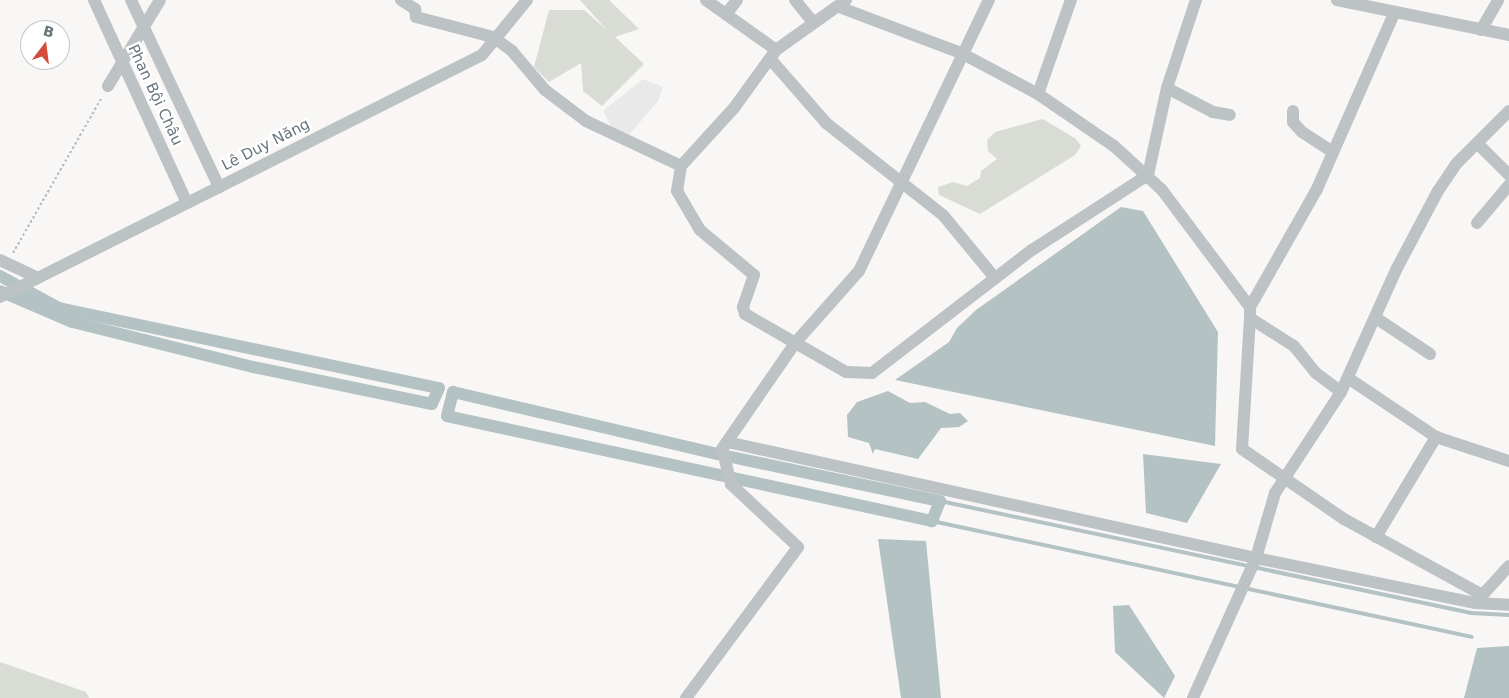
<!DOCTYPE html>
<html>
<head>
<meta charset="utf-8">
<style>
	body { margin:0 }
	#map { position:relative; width:1509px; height:698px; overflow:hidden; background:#f8f7f5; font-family:"DejaVu Sans",sans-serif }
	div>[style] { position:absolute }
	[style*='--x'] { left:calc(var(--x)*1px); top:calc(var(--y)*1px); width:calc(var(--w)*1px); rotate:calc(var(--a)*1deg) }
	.built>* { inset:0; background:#e8e9e8 }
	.green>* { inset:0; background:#d8dcd5 }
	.water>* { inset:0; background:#b4c2c4 }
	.stream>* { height:4px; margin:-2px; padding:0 2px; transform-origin:2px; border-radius:2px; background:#b4c2c4 }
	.canal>* { height:12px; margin:-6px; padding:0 6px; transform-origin:6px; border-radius:6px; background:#b4c2c4 }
	.path>* { height:2px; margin-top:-1px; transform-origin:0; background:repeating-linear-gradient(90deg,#b7bbbd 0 2.5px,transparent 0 5px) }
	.minor>* { height:12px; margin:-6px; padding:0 6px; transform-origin:6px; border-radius:6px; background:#bdc2c4 }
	span { translate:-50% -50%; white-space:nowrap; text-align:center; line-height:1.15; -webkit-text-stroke:5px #fff; paint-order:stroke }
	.street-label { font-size:15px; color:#66767d }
	.north { position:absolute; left:20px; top:20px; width:50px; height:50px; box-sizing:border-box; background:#fff; border:1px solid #c2c8cb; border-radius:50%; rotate:15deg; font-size:14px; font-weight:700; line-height:20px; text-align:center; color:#66767d }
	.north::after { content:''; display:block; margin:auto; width:18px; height:22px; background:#d34b3a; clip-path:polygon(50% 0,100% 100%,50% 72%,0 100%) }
</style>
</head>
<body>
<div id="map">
	<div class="built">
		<div style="clip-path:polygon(643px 79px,663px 87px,658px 101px,630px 134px,613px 130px,603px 111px)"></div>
	</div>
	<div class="green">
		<div style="clip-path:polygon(580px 0,609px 0,639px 29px,615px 37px,644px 64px,602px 106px,583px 91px,581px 63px,549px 82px,534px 67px,549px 10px,584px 10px,607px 30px)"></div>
		<div style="clip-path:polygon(1043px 119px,1076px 139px,1081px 146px,1075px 155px,980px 214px,939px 195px,938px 187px,953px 182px,967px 186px,980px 178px,981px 171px,997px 159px,988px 151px,987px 140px,995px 132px)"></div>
		<div style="clip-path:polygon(0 662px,86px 692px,89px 698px,0 698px)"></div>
	</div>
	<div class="water">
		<div style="clip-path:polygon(1121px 207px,1143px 211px,1218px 332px,1215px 446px,895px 380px,949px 342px,957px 328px,976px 310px)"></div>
		<div style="clip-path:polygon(888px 391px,910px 403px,925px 402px,950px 414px,960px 413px,968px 421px,959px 427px,941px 428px,918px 459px,875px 449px,873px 454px,869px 443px,848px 437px,847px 415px,857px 402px)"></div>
		<div style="clip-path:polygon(1143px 454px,1221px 464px,1187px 523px,1146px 513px)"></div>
		<div style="clip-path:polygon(878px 539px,926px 541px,941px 698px,901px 698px)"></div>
		<div style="clip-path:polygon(1129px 605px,1175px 676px,1164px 698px,1115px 652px,1113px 606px)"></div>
		<div style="clip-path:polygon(1509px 646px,1509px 698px,1464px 698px,1477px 648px)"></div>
	</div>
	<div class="stream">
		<div style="--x:940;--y:501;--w:543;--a:11.91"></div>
		<div style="--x:1471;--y:613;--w:38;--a:3"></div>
		<div style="--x:932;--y:521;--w:552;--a:12.12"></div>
	</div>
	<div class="canal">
		<div style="--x:0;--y:276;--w:67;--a:28.5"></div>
		<div style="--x:59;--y:308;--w:388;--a:11.9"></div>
		<div style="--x:439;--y:388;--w:17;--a:114"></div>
		<div style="--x:432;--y:404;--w:183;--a:-168.3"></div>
		<div style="--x:253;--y:367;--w:187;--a:-166"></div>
		<div style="--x:72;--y:322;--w:78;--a:-156.7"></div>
		<div style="--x:453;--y:392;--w:271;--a:13.2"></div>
		<div style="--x:717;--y:454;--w:228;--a:11.9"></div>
		<div style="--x:940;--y:501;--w:22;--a:112"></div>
		<div style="--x:932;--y:521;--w:496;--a:-167.8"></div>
		<div style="--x:447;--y:416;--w:25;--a:-76"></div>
	</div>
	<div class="path">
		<div style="--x:13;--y:253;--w:180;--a:-60.3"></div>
	</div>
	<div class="minor">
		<div style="--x:94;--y:0;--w:223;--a:65.4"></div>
		<div style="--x:131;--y:0;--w:207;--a:64.8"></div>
		<div style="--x:401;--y:0;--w:17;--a:33"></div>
		<div style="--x:415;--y:9;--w:8;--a:83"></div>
		<div style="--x:416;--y:17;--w:80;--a:14.6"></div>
		<div style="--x:493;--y:37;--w:24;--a:36"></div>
		<div style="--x:512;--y:51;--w:51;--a:49.8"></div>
		<div style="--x:545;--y:90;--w:51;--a:37.1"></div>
		<div style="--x:586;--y:121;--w:105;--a:25.3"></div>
		<div style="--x:681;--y:166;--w:25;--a:99"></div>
		<div style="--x:677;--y:191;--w:45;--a:59.5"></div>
		<div style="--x:700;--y:230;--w:70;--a:39.8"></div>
		<div style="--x:754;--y:275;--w:34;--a:109"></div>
		<div style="--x:743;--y:307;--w:7;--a:74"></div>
		<div style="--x:745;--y:314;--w:116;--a:29.9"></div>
		<div style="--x:846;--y:372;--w:26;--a:2"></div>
		<div style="--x:872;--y:373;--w:202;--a:-37.6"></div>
		<div style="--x:1032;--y:250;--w:138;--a:-32.9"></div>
		<div style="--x:1148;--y:175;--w:89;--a:-77.7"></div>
		<div style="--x:1167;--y:88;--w:93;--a:-71.8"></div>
		<div style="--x:706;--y:0;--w:86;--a:35.5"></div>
		<div style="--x:795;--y:0;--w:27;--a:51"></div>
		<div style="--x:1337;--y:0;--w:176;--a:11.5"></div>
		<div style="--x:839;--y:7;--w:130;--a:20.7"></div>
		<div style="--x:961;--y:53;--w:87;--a:28"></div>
		<div style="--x:1038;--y:94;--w:92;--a:34.4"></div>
		<div style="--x:1114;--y:146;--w:65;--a:42.5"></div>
		<div style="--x:1162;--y:190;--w:146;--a:53.1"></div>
		<div style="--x:1250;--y:307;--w:11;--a:90"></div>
		<div style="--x:1250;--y:318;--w:52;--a:32.5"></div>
		<div style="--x:1294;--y:346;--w:35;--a:51"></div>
		<div style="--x:1316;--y:373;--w:31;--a:37"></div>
		<div style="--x:727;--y:13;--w:16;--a:-52"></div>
		<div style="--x:1481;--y:30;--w:34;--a:-60"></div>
		<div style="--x:772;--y:61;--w:82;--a:48.9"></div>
		<div style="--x:826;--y:123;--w:149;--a:38.2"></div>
		<div style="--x:943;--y:215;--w:82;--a:50.5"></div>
		<div style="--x:108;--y:86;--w:100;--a:-58.8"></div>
		<div style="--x:1167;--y:88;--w:52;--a:27.6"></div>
		<div style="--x:1213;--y:112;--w:17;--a:10"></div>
		<div style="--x:1038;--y:94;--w:100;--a:-70.7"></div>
		<div style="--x:1293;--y:111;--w:11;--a:90"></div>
		<div style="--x:1293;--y:122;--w:13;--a:48"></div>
		<div style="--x:1302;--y:132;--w:37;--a:33"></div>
		<div style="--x:1478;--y:144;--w:44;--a:45"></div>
		<div style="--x:681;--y:166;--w:79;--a:-47.6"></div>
		<div style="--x:734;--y:108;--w:72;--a:-54.1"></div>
		<div style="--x:776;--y:50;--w:86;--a:-35.5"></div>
		<div style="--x:1477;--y:223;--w:50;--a:-49.9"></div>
		<div style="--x:0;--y:260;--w:42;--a:25.3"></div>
		<div style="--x:0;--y:297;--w:539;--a:-26.66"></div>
		<div style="--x:482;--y:55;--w:71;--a:-50.7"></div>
		<div style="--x:1250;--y:307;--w:136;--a:-60.4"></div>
		<div style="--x:1317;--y:189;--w:191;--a:-66.3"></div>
		<div style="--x:1250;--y:318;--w:131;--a:93.5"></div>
		<div style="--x:1242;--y:449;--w:124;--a:34.5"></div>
		<div style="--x:1344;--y:519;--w:158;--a:28.8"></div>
		<div style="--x:1376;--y:318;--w:65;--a:33.7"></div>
		<div style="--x:1348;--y:378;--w:106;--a:33.8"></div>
		<div style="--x:1436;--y:437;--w:77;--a:18.2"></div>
		<div style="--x:727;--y:442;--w:542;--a:12.37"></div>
		<div style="--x:1256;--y:558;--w:224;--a:11.6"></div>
		<div style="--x:1475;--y:603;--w:34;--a:3"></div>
		<div style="--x:1376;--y:537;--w:117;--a:-59"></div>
		<div style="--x:1477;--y:601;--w:47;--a:-47.6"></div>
		<div style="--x:686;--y:698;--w:188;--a:-53.4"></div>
		<div style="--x:798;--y:547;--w:92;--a:-136.8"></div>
		<div style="--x:731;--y:484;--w:36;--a:-104"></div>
		<div style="--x:722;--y:449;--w:129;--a:-55.4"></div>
		<div style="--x:795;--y:343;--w:96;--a:-48.4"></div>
		<div style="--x:859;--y:271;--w:301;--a:-64.4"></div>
		<div style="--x:1193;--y:698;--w:154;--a:-65.8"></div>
		<div style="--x:1256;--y:558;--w:68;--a:-73.7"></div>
		<div style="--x:1275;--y:493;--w:121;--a:-56.8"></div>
		<div style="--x:1341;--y:392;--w:136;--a:-65.7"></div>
		<div style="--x:1397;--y:268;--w:87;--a:-62"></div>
		<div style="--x:1438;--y:191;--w:32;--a:-56"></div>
		<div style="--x:1456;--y:164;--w:75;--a:-45"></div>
	</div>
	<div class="street-label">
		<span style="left:155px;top:95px;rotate:65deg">Phan Bội Châu</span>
		<span style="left:266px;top:145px;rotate:-27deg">Lê Duy Năng</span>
	</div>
	<div class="north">B</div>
</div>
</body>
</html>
